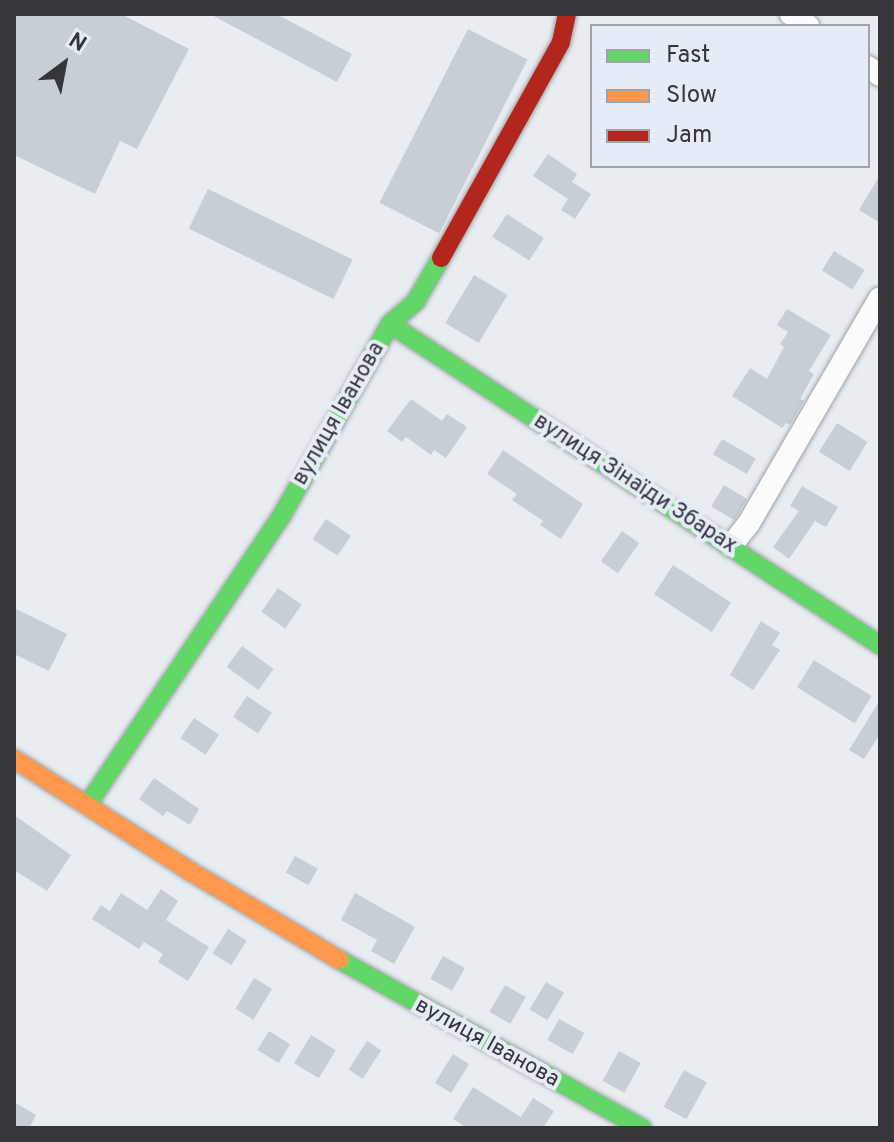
<!DOCTYPE html>
<html>
<head>
<meta charset="utf-8">
<style>
	body { margin:0 }
	#map { position:relative; width:894px; height:1142px; overflow:hidden; background:#e8edf2; font-family:Overpass,sans-serif }
	div>[style] { position:absolute }
	[style*='--x'] { left:calc(var(--x)*1px); top:calc(var(--y)*1px); width:calc(var(--w)*1px); rotate:calc(var(--a)*1deg) }
	.building>* { inset:0; background:#c7ced6; transform-origin:0 0 }
	.roads { filter:drop-shadow(0 0 2px #a0a4a7) drop-shadow(0 0 2px #a0a4a7) }
	.street>* { height:22px; margin:-11px; padding:0 11px; transform-origin:11px; border-radius:11px; background:#fcfcfd }
	.fast>* { height:18px; margin:-9px; padding:0 9px; transform-origin:9px; border-radius:9px; background:#63d668 }
	.slow>* { height:18px; margin:-9px; padding:0 9px; transform-origin:9px; border-radius:9px; background:#ff974d }
	.jam>* { height:18px; margin:-9px; padding:0 9px; transform-origin:9px; border-radius:9px; background:#b3261e }
	span { translate:-50% -50%; white-space:nowrap; text-align:center; line-height:1.15; -webkit-text-stroke:8px #e5ecf5; paint-order:stroke }
	.street-label { font-size:22px; color:#34363a }
	.frame { position:absolute; inset:0; border:16px solid #34363a; pointer-events:none }
	.legend { position:absolute; left:590px; top:24px; width:280px; height:144px; box-sizing:border-box; background:#e5ecf5; border:2px solid #9ea3aa; margin:0; padding:10px 14px; list-style:none; font-size:24px; color:#34363a }
	.legend li { display:flex; align-items:center; gap:16px; height:40px }
	.legend b { width:40px; border:2px solid #9ea3aa }
	.north { position:absolute; left:24px; top:24px; width:80px; height:80px; -webkit-text-stroke:6px #e5ecf5; paint-order:stroke; rotate:32deg; font-size:22px; font-weight:700; line-height:32px; text-align:center; color:#34363a }
	.north::after { content:''; display:block; margin:auto; width:28px; height:36px; background:#34363a; clip-path:polygon(50% 0,100% 100%,50% 72%,0 100%) }
</style>
</head>
<body>
<div id="map">
	<div class="building">
		<div style="clip-path:polygon(14px 14px,121px 14px,189px 49px,137px 149px,120px 141px,95px 194px,14px 155px)"></div>
		<div style="clip-path:polygon(210px 14px,276px 14px,352px 54px,337px 82px)"></div>
		<div style="left:468px;top:29px;width:67px;height:195px;rotate:27deg"></div>
		<div style="clip-path:polygon(548px 154px,577px 174px,572px 182px,591px 194px,575px 219px,561px 210px,568px 199px,533px 176px)"></div>
		<div style="clip-path:polygon(880px 175px,880px 223px,859px 210px)"></div>
		<div style="left:208px;top:189px;width:161px;height:44px;rotate:26deg"></div>
		<div style="left:507px;top:214px;width:44px;height:27px;rotate:33deg"></div>
		<div style="left:834px;top:251px;width:36px;height:23px;rotate:32deg"></div>
		<div style="left:474px;top:275px;width:39px;height:56px;rotate:31deg"></div>
		<div style="clip-path:polygon(787px 309px,831px 335px,809px 371px,814px 374px,800px 399px,804px 401px,790px 425px,786px 423px,782px 428px,732px 396px,750px 368px,767px 379px,784px 347px,780px 344px,788px 332px,777px 325px)"></div>
		<div style="clip-path:polygon(411px 399px,442px 421px,447px 414px,467px 427px,446px 458px,434px 450px,431px 455px,406px 437px,402px 442px,387px 431px)"></div>
		<div style="left:837px;top:423px;width:36px;height:34px;rotate:32deg"></div>
		<div style="left:722px;top:439px;width:39px;height:18px;rotate:30deg"></div>
		<div style="clip-path:polygon(503px 450px,583px 504px,561px 539px,540px 525px,543px 521px,512px 500px,517px 494px,487px 474px)"></div>
		<div style="left:724px;top:485px;width:27px;height:25px;rotate:31deg"></div>
		<div style="clip-path:polygon(802px 486px,838px 507px,826px 527px,815px 521px,789px 559px,773px 547px,799px 511px,790px 506px)"></div>
		<div style="left:326px;top:519px;width:30px;height:24px;rotate:34deg"></div>
		<div style="left:622px;top:531px;width:21px;height:37px;rotate:35deg"></div>
		<div style="left:673px;top:565px;width:69px;height:35px;rotate:33deg"></div>
		<div style="left:278px;top:588px;width:29px;height:29px;rotate:35deg"></div>
		<div style="clip-path:polygon(14px 608px,67px 634px,49px 671px,14px 654px)"></div>
		<div style="clip-path:polygon(761px 621px,780px 633px,772px 645px,780px 650px,753px 690px,730px 675px)"></div>
		<div style="left:242px;top:646px;width:39px;height:26px;rotate:36deg"></div>
		<div style="left:814px;top:660px;width:68px;height:32px;rotate:32deg"></div>
		<div style="left:247px;top:696px;width:30px;height:25px;rotate:34deg"></div>
		<div style="clip-path:polygon(880px 700px,880px 734px,864px 759px,849px 750px)"></div>
		<div style="left:194px;top:718px;width:30px;height:24px;rotate:34deg"></div>
		<div style="clip-path:polygon(154px 778px,199px 809px,190px 825px,167px 811px,163px 816px,139px 799px)"></div>
		<div style="clip-path:polygon(14px 815px,71px 855px,47px 891px,14px 870px)"></div>
		<div style="left:295px;top:856px;width:26px;height:19px;rotate:29deg"></div>
		<div style="clip-path:polygon(161px 889px,178px 901px,166px 920px,209px 947px,188px 981px,158px 962px,163px 954px,144px 942px,139px 949px,92px 919px,101px 905px,110px 911px,121px 893px,147px 910px)"></div>
		<div style="clip-path:polygon(355px 893px,415px 927px,394px 964px,371px 951px,377px 940px,341px 920px)"></div>
		<div style="left:228px;top:929px;width:22px;height:29px;rotate:32deg"></div>
		<div style="left:443px;top:956px;width:25px;height:26px;rotate:29deg"></div>
		<div style="left:254px;top:978px;width:21px;height:36px;rotate:31deg"></div>
		<div style="left:546px;top:982px;width:21px;height:32px;rotate:31deg"></div>
		<div style="left:505px;top:985px;width:24px;height:31px;rotate:30deg"></div>
		<div style="left:559px;top:1019px;width:29px;height:24px;rotate:29deg"></div>
		<div style="left:269px;top:1031px;width:25px;height:22px;rotate:32deg"></div>
		<div style="left:311px;top:1035px;width:29px;height:33px;rotate:31deg"></div>
		<div style="left:367px;top:1041px;width:17px;height:34px;rotate:33deg"></div>
		<div style="left:619px;top:1051px;width:25px;height:34px;rotate:29deg"></div>
		<div style="left:453px;top:1054px;width:19px;height:34px;rotate:32deg"></div>
		<div style="left:684px;top:1070px;width:26px;height:42px;rotate:29deg"></div>
		<div style="clip-path:polygon(473px 1087px,521px 1117px,533px 1098px,554px 1111px,543px 1128px,467px 1128px,453px 1119px)"></div>
		<div style="clip-path:polygon(14px 1102px,36px 1115px,29px 1128px,14px 1128px)"></div>
	</div>
	<div class="roads">
		<div class="street">
			<div style="--x:791;--y:14;--w:21;--a:35"></div>
			<div style="--x:868;--y:67;--w:14;--a:34"></div>
			<div style="--x:731;--y:546;--w:29;--a:-52"></div>
			<div style="--x:749;--y:523;--w:260;--a:-59.8"></div>
		</div>
		<div class="fast">
			<div style="--x:390;--y:324;--w:586;--a:33.23"></div>
			<div style="--x:88;--y:804;--w:346;--a:-56.1"></div>
			<div style="--x:281;--y:517;--w:222;--a:-60.5"></div>
			<div style="--x:390;--y:324;--w:35;--a:-41"></div>
			<div style="--x:416;--y:301;--w:50;--a:-59.8"></div>
			<div style="--x:340;--y:960;--w:346;--a:29.1"></div>
		</div>
		<div class="slow">
			<div style="--x:14;--y:759;--w:209;--a:32.5"></div>
			<div style="--x:190;--y:871;--w:174;--a:30.7"></div>
		</div>
		<div class="jam">
			<div style="--x:441;--y:258;--w:247;--a:-60.9"></div>
			<div style="--x:561;--y:42;--w:29;--a:-78"></div>
		</div>
	</div>
	<div class="street-label">
		<span style="left:339px;top:414px;rotate:-60deg">вулиця Іванова</span>
		<span style="left:635px;top:484px;rotate:33deg">вулиця Зінаїди Збарах</span>
		<span style="left:487px;top:1043px;rotate:29deg">вулиця Іванова</span>
	</div>
	<div class="frame"></div>
	<ul class="legend">
	<li><b style="height:10px;background:#63d668"></b>Fast</li>
	<li><b style="height:10px;background:#ff974d"></b>Slow</li>
	<li><b style="height:10px;background:#b3261e"></b>Jam</li>
	</ul>
	<div class="north">N</div>
</div>
</body>
</html>
